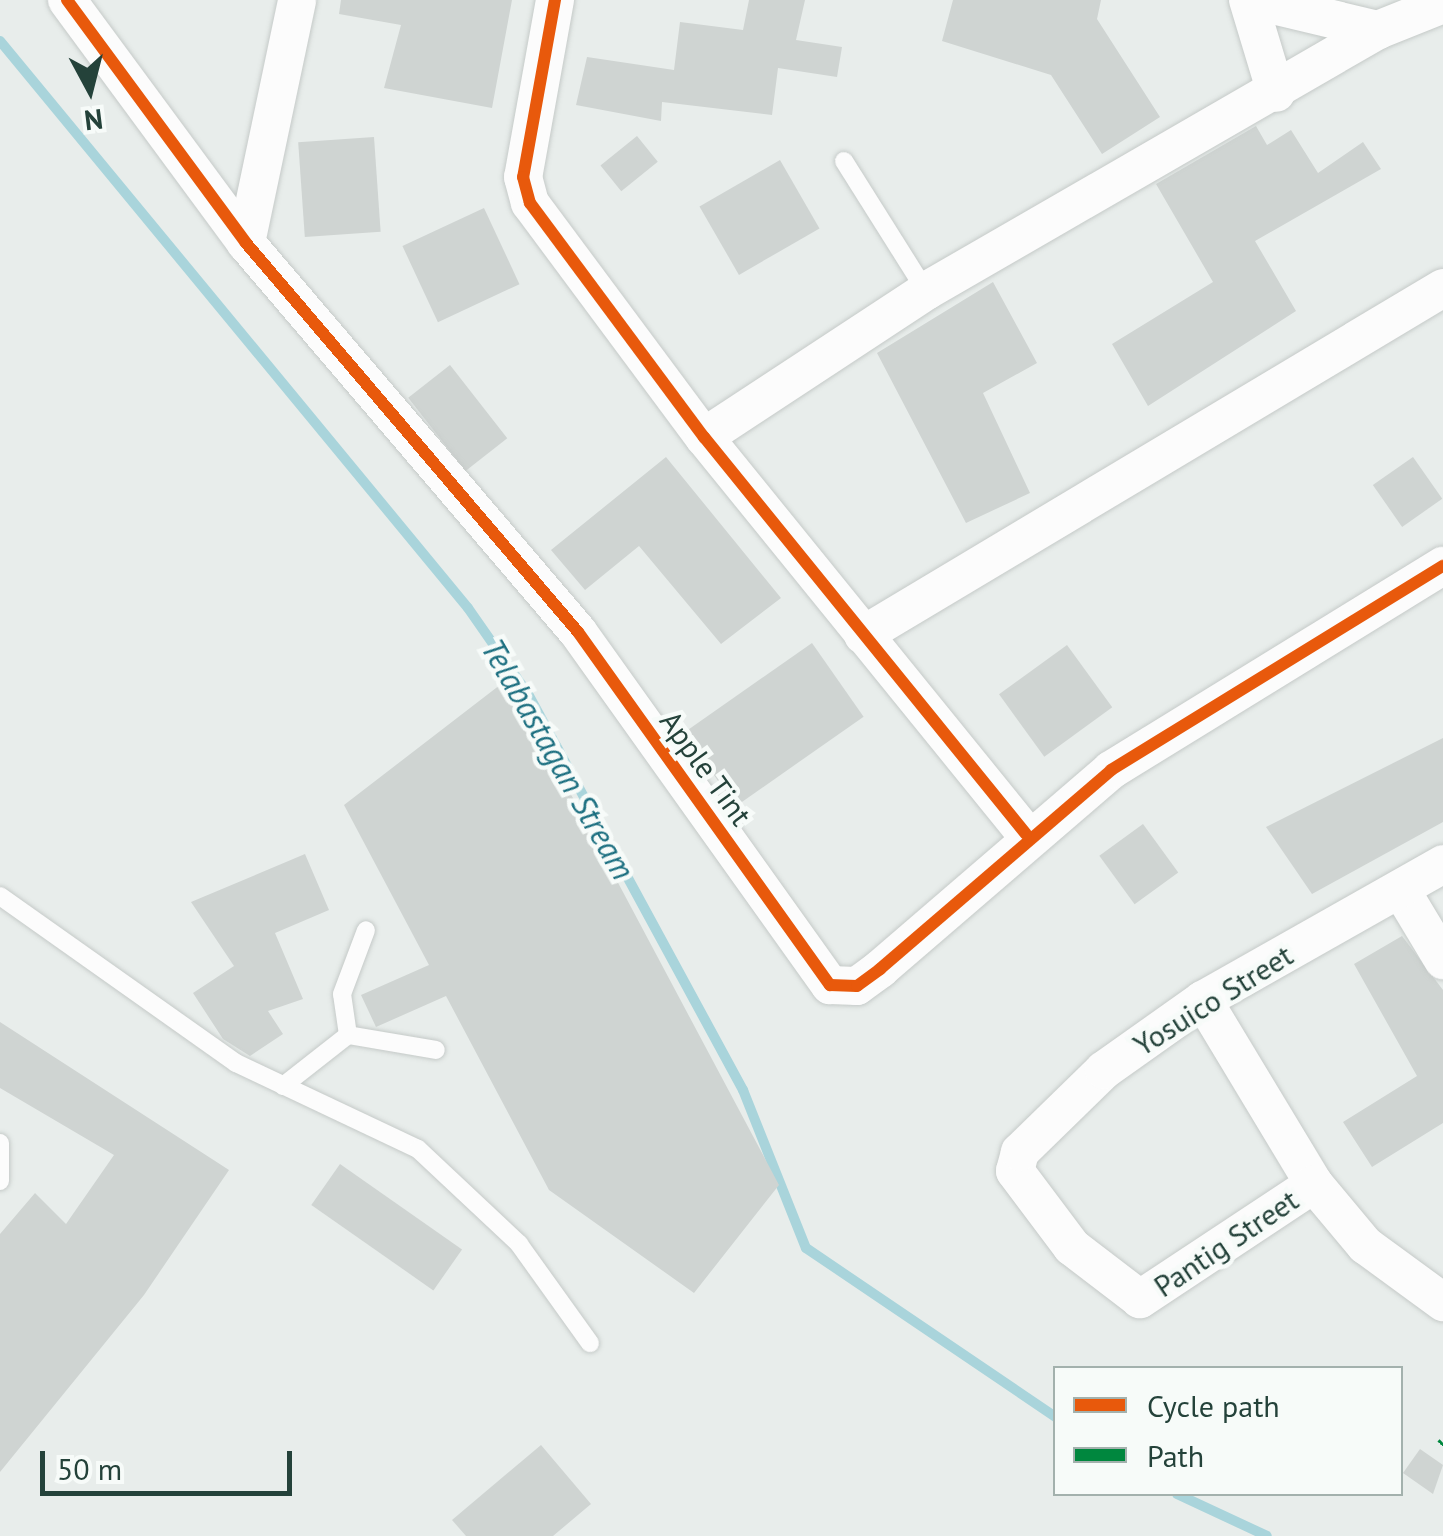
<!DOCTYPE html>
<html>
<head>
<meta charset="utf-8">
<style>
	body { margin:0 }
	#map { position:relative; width:1443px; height:1536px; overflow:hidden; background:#e8edeb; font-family:"PT Sans",sans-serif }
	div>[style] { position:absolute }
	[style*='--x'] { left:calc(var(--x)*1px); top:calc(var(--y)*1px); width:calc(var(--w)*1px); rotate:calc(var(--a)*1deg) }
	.stream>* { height:10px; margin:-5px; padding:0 5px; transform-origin:5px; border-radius:5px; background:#a9d4db }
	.building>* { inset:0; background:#cfd4d2; transform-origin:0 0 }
	.roads { filter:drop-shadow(0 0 2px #c5cac8) drop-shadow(0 0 2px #c5cac8) }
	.service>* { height:18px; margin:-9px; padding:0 9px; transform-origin:9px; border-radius:9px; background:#fcfcfc }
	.minor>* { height:38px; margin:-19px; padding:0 19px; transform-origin:19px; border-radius:19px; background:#fcfcfc }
	.quiet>* { height:10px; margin-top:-5px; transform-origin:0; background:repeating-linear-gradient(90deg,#00873e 0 20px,transparent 0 30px) }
	.cycleway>* { height:12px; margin:-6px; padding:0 6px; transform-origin:6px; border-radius:6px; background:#e8590c }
	span { translate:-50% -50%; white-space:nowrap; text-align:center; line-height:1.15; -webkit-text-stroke:9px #f7fbf9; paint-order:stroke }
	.street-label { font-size:30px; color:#24423a }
	.water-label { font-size:32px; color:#1c6f80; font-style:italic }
	.legend { position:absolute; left:1053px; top:1366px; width:350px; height:130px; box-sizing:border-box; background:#f7fbf9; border:2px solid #a3b1ad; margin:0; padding:12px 18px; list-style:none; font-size:30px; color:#24423a }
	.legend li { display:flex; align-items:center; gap:20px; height:50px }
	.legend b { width:50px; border:2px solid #a3b1ad }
	.north { position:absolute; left:40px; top:40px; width:100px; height:100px; -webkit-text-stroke:8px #f7fbf9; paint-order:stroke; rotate:173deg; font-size:28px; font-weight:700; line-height:40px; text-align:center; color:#24423a }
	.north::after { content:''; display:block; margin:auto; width:35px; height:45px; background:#24423a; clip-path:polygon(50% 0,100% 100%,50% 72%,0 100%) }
	.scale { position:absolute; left:40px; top:1451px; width:252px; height:45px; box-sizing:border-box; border:5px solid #24423a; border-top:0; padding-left:12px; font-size:30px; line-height:35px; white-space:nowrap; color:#24423a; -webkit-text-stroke:8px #f7fbf9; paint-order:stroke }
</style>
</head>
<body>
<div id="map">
	<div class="stream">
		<div style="--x:0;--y:41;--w:735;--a:50.46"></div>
		<div style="--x:468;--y:608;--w:105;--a:55.1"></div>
		<div style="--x:528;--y:694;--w:451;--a:61.5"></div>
		<div style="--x:743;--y:1090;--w:170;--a:68.3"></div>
		<div style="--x:806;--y:1248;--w:302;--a:34.1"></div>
		<div style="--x:1177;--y:1494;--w:99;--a:25"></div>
	</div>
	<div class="building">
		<div style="clip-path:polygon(341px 0,512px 0,492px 108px,384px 88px,401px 25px,339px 14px)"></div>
		<div style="clip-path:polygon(749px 0,805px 0,796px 40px,842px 47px,837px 77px,778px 68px,772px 115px,662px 102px,661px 121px,576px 105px,587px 57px,674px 70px,680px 22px,743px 30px)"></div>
		<div style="clip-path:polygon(953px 0,1101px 0,1097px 19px,1160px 117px,1102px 154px,1051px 75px,942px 41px)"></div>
		<div style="clip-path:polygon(1256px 126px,1267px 145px,1291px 130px,1318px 173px,1363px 142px,1381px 169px,1255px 241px,1296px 311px,1148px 406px,1112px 344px,1213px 282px,1156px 184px)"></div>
		<div style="left:637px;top:136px;width:33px;height:47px;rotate:51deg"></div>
		<div style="left:374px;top:137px;width:95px;height:76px;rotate:86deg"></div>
		<div style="left:780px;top:160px;width:79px;height:93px;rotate:60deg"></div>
		<div style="left:484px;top:208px;width:84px;height:90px;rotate:65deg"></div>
		<div style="clip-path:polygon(993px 282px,1037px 363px,983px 393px,1030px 493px,966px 523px,877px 353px)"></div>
		<div style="left:450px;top:365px;width:93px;height:53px;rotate:52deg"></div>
		<div style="clip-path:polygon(666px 457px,781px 598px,721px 644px,639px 546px,585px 590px,551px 550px)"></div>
		<div style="left:1413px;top:457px;width:51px;height:49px;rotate:55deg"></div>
		<div style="left:812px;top:643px;width:90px;height:156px;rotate:55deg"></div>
		<div style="left:1067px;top:645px;width:77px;height:84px;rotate:54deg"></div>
		<div style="clip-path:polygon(509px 678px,779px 1185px,694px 1293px,549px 1190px,446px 996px,376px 1027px,361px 995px,429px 965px,344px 805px)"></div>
		<div style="clip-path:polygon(1443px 738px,1443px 822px,1312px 894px,1266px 827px)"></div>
		<div style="left:1143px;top:824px;width:60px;height:54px;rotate:54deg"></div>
		<div style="clip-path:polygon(305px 854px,329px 910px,275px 933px,303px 999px,268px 1011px,283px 1034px,250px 1056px,223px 1039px,193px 993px,234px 966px,191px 902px)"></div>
		<div style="clip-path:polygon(1402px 936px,1443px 990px,1443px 1123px,1372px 1167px,1343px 1122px,1417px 1076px,1354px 964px)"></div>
		<div style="clip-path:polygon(0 1022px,229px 1170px,144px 1295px,0 1472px,0 1234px,35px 1193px,66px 1224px,114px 1155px,0 1088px)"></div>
		<div style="left:340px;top:1164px;width:149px;height:50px;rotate:35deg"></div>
		<div style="clip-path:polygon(541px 1445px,591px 1504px,553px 1536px,466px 1536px,452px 1520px)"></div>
		<div style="clip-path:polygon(1420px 1449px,1443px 1465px,1433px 1494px,1403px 1473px)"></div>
	</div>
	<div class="roads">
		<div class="service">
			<div style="--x:844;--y:161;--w:154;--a:57.8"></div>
			<div style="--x:0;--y:896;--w:289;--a:35.3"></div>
			<div style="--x:236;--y:1063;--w:201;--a:25.3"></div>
			<div style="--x:418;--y:1149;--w:139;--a:43.2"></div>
			<div style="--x:519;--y:1244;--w:122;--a:54.4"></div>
			<div style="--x:348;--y:1035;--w:41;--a:-98.3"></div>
			<div style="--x:342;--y:994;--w:68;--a:-69.4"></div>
			<div style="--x:283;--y:1086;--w:83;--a:-38.1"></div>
			<div style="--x:348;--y:1035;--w:89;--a:9.7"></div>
			<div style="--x:0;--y:1143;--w:38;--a:90"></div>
		</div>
		<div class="minor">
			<div style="--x:67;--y:0;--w:302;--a:53.6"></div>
			<div style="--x:246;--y:243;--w:511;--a:49.52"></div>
			<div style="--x:578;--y:632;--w:434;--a:54.5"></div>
			<div style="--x:830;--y:985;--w:27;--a:2"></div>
			<div style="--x:857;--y:986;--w:29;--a:-36"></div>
			<div style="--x:880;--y:969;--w:305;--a:-40.7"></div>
			<div style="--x:1111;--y:770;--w:390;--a:-31.6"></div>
			<div style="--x:555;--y:0;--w:180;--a:100.2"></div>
			<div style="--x:523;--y:177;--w:27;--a:75"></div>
			<div style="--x:530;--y:203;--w:292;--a:53.4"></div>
			<div style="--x:704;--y:437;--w:511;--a:50.96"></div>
			<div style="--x:1248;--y:0;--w:97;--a:73.2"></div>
			<div style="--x:1252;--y:0;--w:130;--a:13.4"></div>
			<div style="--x:1378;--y:30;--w:70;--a:-21.8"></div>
			<div style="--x:246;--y:243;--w:248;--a:-78.1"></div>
			<div style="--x:704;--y:437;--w:266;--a:-33.3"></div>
			<div style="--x:926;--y:291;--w:522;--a:-30"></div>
			<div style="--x:863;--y:635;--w:676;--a:-30.89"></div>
			<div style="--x:1401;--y:890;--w:82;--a:59"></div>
			<div style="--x:1203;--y:1000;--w:215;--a:58.9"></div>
			<div style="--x:1314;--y:1184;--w:80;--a:50.1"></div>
			<div style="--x:1365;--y:1245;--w:97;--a:36.2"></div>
			<div style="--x:1314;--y:1184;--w:209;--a:146.5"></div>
			<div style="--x:1140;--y:1299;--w:86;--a:-142.6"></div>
			<div style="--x:1072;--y:1247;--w:95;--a:-126.9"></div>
			<div style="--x:1015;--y:1171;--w:20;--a:-75"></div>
			<div style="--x:1020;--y:1152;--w:117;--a:-44.3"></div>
			<div style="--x:1104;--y:1070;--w:121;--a:-35.3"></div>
			<div style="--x:1203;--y:1000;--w:276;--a:-29.5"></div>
		</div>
	</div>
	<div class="quiet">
		<div style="--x:1441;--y:1445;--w:3;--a:-45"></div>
	</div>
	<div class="cycleway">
		<div style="--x:67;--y:0;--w:302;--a:53.6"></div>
		<div style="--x:246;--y:243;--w:511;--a:49.52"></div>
		<div style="--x:578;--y:632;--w:434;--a:54.5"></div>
		<div style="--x:830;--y:985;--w:27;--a:2"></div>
		<div style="--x:857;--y:986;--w:29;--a:-36"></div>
		<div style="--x:880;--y:969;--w:305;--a:-40.7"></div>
		<div style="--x:1111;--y:770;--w:390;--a:-31.6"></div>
		<div style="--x:555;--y:0;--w:180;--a:100.2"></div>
		<div style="--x:523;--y:177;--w:27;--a:75"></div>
		<div style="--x:530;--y:203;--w:292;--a:53.4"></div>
		<div style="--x:704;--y:437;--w:511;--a:50.96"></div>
	</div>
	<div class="street-label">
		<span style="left:706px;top:768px;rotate:54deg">Apple Tint</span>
		<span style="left:1213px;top:1000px;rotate:-32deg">Yosuico Street</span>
		<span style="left:1226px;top:1243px;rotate:-34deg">Pantig Street</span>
	</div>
	<div class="water-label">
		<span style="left:558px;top:759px;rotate:60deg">Telabastagan Stream</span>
	</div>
	<ul class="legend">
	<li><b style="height:12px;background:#e8590c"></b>Cycle path</li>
	<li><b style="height:12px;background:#00873e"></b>Path</li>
	</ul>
	<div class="north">N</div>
	<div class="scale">50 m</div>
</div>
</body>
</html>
